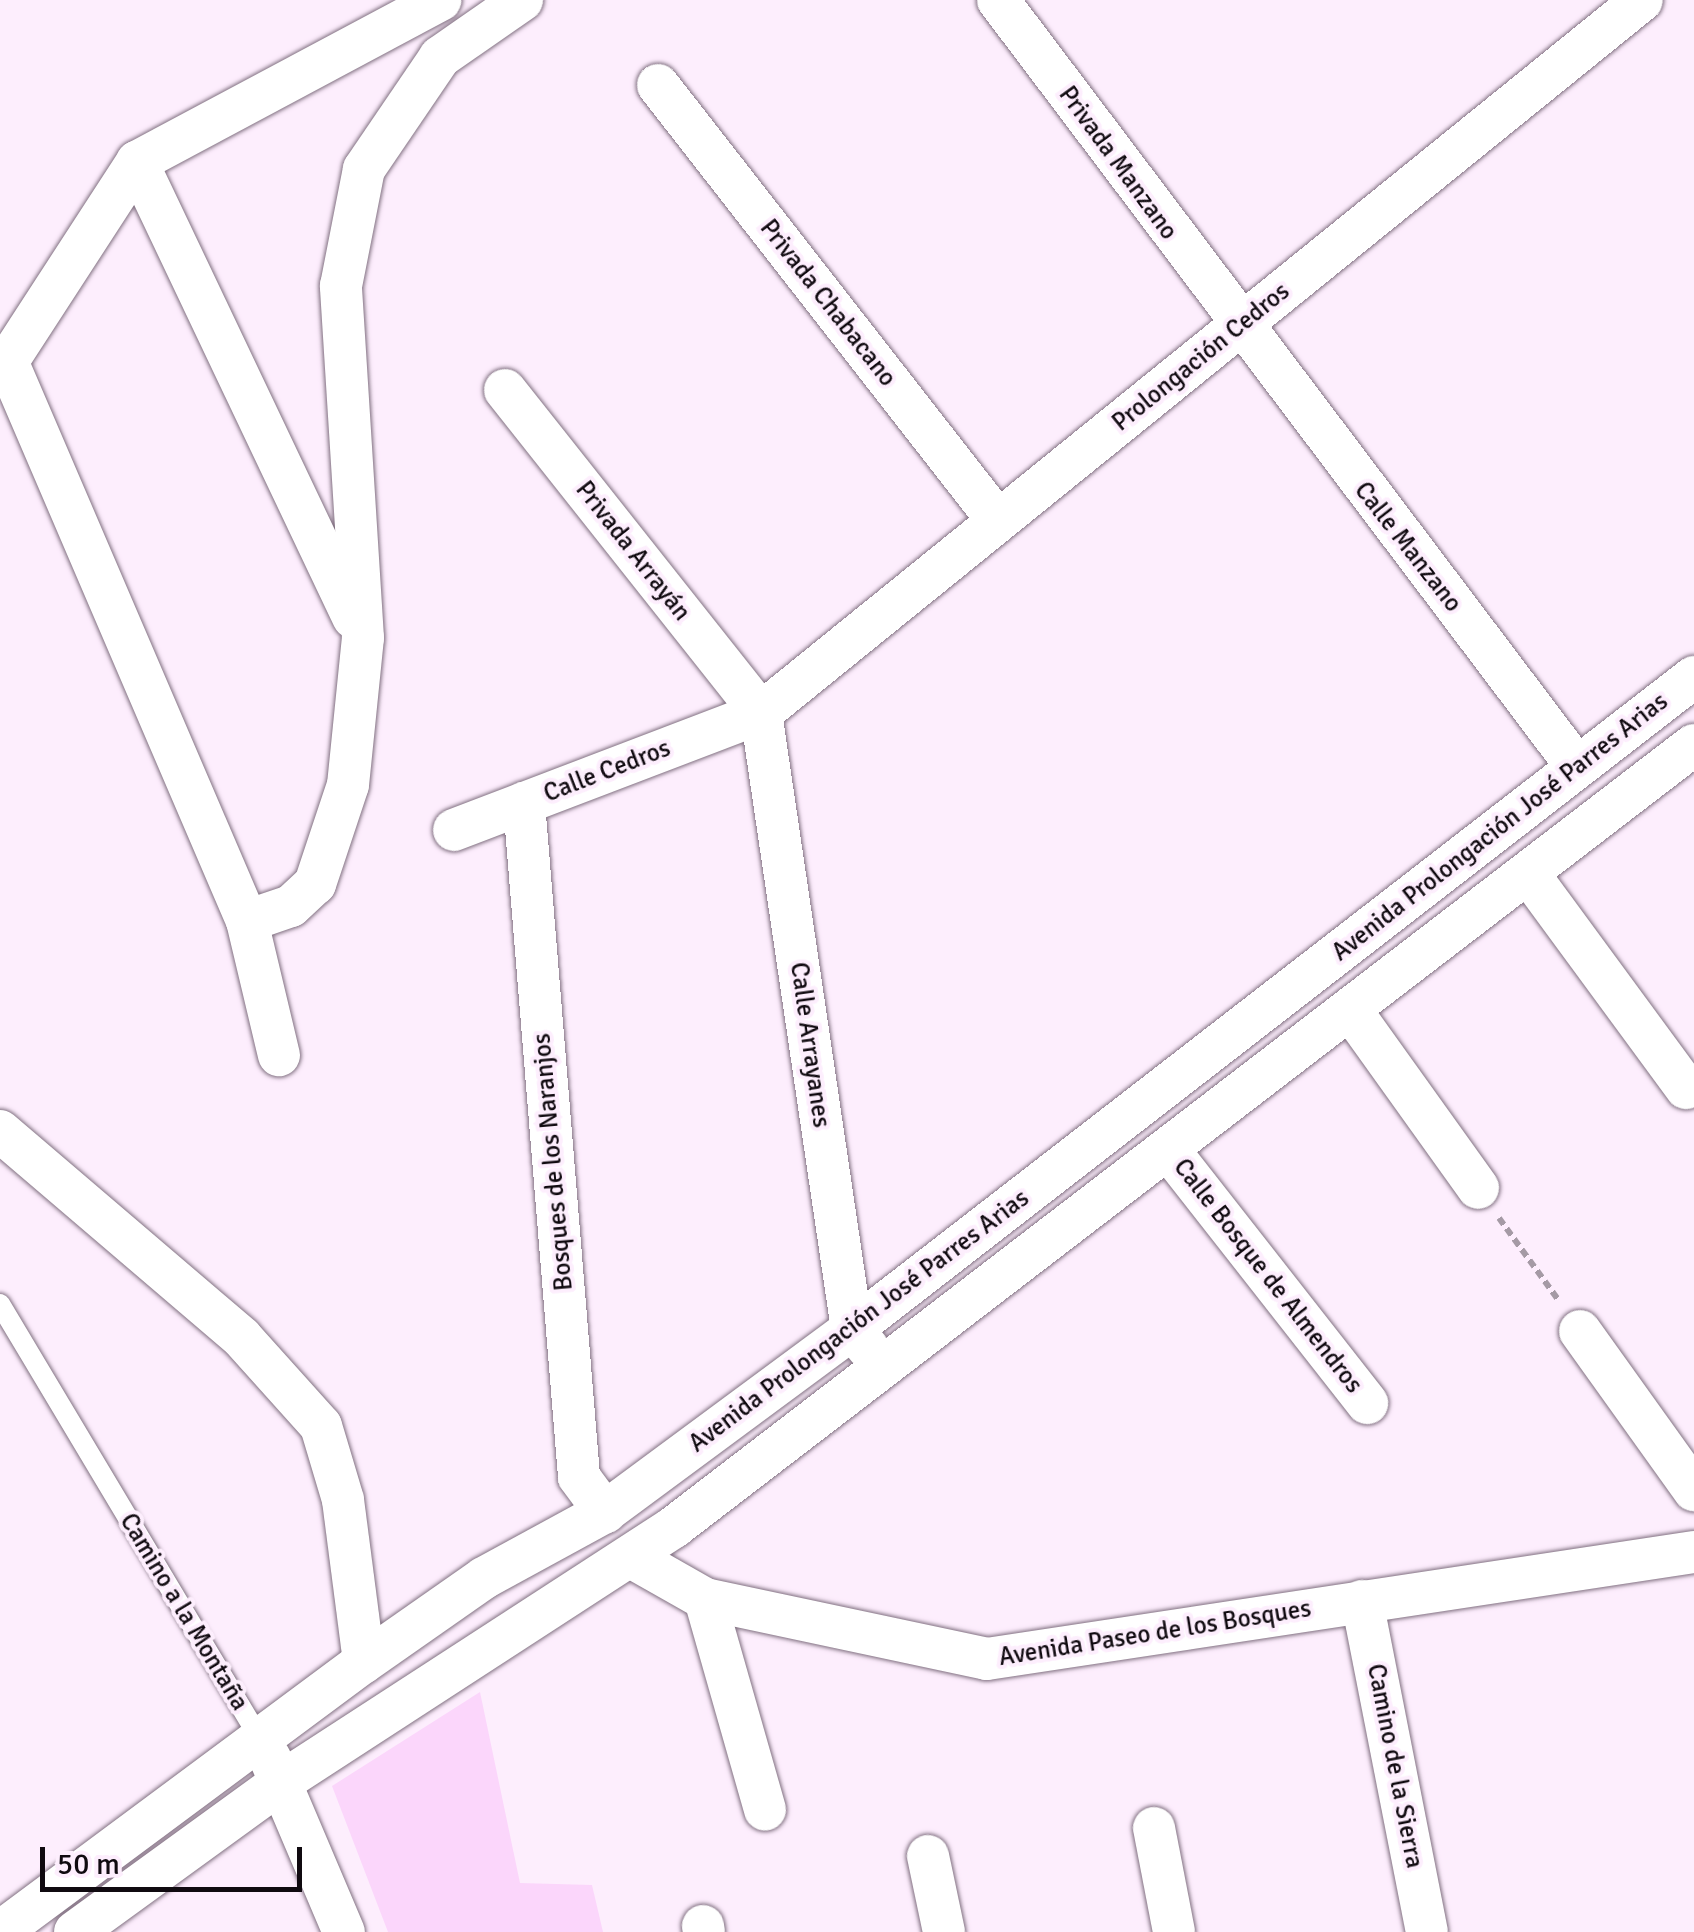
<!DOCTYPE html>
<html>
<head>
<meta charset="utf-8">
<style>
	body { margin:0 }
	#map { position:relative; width:1694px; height:1932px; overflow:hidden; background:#fdeefd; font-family:Signika,sans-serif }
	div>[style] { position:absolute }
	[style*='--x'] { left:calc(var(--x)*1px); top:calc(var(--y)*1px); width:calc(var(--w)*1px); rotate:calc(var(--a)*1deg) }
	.green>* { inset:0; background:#fbd6fb }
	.path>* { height:6px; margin-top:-3px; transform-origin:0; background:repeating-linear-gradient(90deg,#a59aa5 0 8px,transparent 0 13px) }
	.roads { filter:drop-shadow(0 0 2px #817081) drop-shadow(0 0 2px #817081) }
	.service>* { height:20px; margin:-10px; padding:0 10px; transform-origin:10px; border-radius:10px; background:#fff }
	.minor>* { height:42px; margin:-21px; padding:0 21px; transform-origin:21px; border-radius:21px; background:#fff }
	span { translate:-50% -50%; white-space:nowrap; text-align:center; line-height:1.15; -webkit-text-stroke:8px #fdeefd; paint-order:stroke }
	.street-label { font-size:25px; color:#100a10 }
	.scale { position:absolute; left:40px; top:1847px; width:262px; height:45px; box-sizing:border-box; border:5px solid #100a10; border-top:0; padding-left:12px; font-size:30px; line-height:35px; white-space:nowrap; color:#100a10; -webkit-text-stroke:8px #fdeefd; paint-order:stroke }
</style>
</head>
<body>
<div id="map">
	<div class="green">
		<div style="clip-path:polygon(480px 1692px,520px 1883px,592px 1885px,603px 1932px,388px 1932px,332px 1786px)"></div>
	</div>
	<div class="path">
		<div style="--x:1499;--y:1218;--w:102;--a:54.1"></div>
	</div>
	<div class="roads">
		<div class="service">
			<div style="--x:0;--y:1304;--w:507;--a:59.13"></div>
		</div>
		<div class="minor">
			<div style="--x:998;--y:0;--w:961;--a:52.95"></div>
			<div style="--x:658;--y:85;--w:553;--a:52.05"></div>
			<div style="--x:137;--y:162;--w:504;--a:64.61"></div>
			<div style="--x:7;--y:361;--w:609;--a:66.8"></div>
			<div style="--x:247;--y:921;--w:138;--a:76.6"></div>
			<div style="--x:0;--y:373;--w:252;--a:-57"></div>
			<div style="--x:137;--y:162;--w:344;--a:-28.1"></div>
			<div style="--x:505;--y:390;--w:412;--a:51.6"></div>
			<div style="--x:761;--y:713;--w:623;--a:81.6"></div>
			<div style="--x:852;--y:1329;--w:25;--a:50"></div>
			<div style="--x:524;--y:803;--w:676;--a:85.33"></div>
			<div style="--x:579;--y:1477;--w:44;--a:53.4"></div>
			<div style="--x:454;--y:830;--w:329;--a:-20.9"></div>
			<div style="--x:761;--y:713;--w:1133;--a:-38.98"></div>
			<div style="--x:1528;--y:873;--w:267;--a:53.7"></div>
			<div style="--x:247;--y:921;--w:46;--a:-18.8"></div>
			<div style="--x:291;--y:906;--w:33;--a:-43"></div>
			<div style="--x:315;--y:884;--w:104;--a:-71.6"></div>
			<div style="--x:348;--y:785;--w:148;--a:-84.2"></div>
			<div style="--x:363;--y:638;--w:353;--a:-93.6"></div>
			<div style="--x:341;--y:286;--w:119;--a:-78.9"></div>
			<div style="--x:364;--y:169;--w:135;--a:-55.8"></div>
			<div style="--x:440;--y:57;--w:100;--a:-34.8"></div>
			<div style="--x:1350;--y:1009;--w:220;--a:54.4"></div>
			<div style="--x:0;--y:1131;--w:318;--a:40.5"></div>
			<div style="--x:242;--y:1338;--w:118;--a:48.1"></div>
			<div style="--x:321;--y:1426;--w:77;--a:73.4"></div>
			<div style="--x:343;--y:1500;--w:163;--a:82.6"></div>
			<div style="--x:1168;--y:1149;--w:323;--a:51.9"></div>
			<div style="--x:1580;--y:1331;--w:196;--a:54.4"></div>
			<div style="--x:631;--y:1557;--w:85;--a:29.6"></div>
			<div style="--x:705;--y:1599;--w:288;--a:12"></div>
			<div style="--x:987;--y:1659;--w:715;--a:-8.61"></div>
			<div style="--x:705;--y:1599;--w:219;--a:74.1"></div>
			<div style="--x:1362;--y:1601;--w:337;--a:78.9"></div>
			<div style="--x:270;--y:1758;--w:189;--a:67"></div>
			<div style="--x:1154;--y:1828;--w:106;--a:79.1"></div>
			<div style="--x:928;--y:1856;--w:78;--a:78.1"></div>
			<div style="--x:703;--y:1926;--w:6;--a:81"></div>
			<div style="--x:0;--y:1932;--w:453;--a:-36.6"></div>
			<div style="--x:364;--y:1662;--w:146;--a:-35"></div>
			<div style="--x:484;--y:1578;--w:138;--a:-28.6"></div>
			<div style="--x:605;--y:1512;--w:307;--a:-36.5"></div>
			<div style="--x:852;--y:1329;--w:1065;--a:-37.75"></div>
			<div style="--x:75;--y:1932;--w:257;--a:-36"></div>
			<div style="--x:283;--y:1781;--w:466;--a:-33"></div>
			<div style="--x:674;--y:1527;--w:1285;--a:-37.48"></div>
		</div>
	</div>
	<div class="street-label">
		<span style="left:1118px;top:163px;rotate:54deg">Privada Manzano</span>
		<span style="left:828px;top:303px;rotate:52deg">Privada Chabacano</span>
		<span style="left:1201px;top:357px;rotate:-39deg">Prolongación Cedros</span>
		<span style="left:1408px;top:547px;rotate:52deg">Calle Manzano</span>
		<span style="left:633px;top:551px;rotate:52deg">Privada Arrayán</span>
		<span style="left:607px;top:771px;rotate:-21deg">Calle Cedros</span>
		<span style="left:1500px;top:827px;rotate:-38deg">Avenida Prolongación José Parres Arias</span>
		<span style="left:810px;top:1045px;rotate:82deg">Calle Arrayanes</span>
		<span style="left:553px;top:1162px;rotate:-95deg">Bosques de los Naranjos</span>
		<span style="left:1268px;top:1276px;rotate:52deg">Calle Bosque de Almendros</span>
		<span style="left:859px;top:1321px;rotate:-37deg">Avenida Prolongación José Parres Arias</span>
		<span style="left:184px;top:1612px;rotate:59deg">Camino a la Montaña</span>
		<span style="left:1155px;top:1633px;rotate:-9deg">Avenida Paseo de los Bosques</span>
		<span style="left:1395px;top:1766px;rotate:79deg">Camino de la Sierra</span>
	</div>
	<div class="scale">50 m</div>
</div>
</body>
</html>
